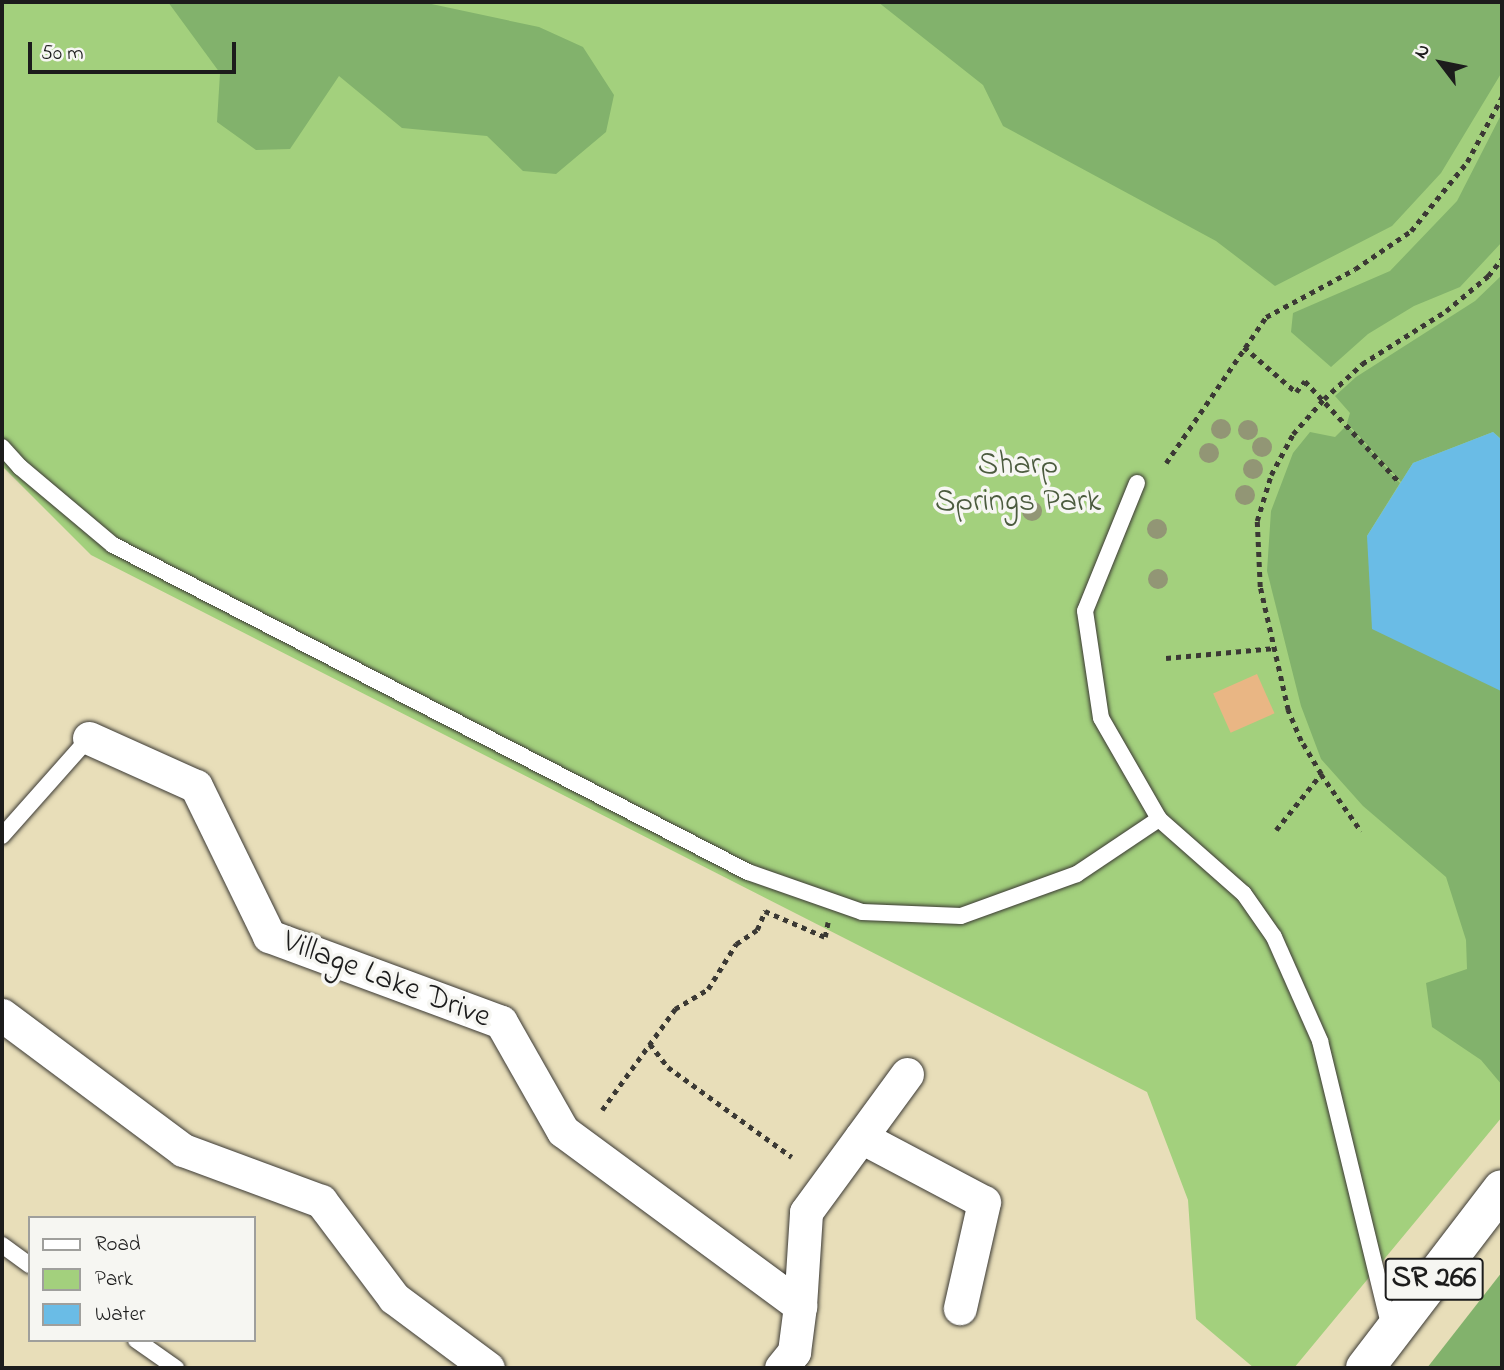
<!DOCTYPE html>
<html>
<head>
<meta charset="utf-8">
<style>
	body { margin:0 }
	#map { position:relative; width:1504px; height:1370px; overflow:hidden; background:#e8deb9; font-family:"Indie Flower",sans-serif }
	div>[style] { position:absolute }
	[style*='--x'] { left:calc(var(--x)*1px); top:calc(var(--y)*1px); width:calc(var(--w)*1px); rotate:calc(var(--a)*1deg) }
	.green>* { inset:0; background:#a3d07d }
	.forest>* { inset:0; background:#82b26c }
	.water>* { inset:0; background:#6abce6 }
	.building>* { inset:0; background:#e9b684; transform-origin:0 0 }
	.path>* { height:4.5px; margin-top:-2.25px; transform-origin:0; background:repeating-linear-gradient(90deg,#3b3934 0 5px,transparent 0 10px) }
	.roads { filter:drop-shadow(0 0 2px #3b3934) drop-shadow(0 0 2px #3b3934) }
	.lane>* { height:16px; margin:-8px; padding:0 8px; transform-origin:8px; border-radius:8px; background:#fff }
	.street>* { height:33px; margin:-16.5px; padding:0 16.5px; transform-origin:16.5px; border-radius:16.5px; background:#fff }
	.primary>* { height:38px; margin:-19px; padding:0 19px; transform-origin:19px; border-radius:19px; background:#fff }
	.trees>* { width:20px; height:20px; margin:-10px; border-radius:50%; background:#929675 }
	span { translate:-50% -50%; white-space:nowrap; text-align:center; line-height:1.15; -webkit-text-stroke:7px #f6f6f2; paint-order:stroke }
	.shield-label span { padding:2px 5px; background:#f6f6f2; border:2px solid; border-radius:5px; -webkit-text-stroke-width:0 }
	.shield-label { font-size:30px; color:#1c1c1c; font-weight:700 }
	.park-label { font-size:32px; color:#4b5b3e }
	.street-label { font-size:32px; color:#1c1c1c }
	.frame { position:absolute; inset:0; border:4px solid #1c1c1c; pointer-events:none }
	.legend { position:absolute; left:28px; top:1216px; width:228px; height:126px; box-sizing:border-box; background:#f6f6f2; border:2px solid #9f9f9c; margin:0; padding:9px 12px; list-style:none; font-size:21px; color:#1c1c1c }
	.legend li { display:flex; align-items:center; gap:14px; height:35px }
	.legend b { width:35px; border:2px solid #9f9f9c }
	.north { position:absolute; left:1406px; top:28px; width:70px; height:70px; -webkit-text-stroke:5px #f6f6f2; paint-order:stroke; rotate:302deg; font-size:19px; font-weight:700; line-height:28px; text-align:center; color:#1c1c1c }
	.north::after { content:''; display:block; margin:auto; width:24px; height:32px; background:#1c1c1c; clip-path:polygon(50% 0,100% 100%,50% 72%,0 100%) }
	.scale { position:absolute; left:28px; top:42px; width:208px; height:32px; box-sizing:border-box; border:4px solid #1c1c1c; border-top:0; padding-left:9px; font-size:21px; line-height:24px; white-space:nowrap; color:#1c1c1c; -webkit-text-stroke:5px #f6f6f2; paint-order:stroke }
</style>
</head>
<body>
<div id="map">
	<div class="green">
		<div style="clip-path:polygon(2px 2px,1502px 2px,1502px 1117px,1294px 1368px,1254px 1368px,1196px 1319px,1188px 1200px,1147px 1092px,91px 555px,2px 466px)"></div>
	</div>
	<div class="forest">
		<div style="clip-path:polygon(168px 2px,422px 2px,539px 27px,583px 47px,614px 95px,606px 132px,556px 174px,523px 171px,487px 136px,402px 128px,339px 76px,290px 149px,256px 150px,217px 122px,220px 73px)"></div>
		<div style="clip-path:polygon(878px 2px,1502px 2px,1502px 72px,1441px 173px,1392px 226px,1275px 286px,1216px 241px,1003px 126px,983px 85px)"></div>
		<div style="clip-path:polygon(1502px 113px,1502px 242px,1460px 287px,1414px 306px,1368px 334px,1331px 367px,1291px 332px,1293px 313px,1390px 271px,1457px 201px)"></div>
		<div style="clip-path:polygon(1502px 275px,1502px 440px,1493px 432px,1413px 463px,1401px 482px,1347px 423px,1350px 413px,1335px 396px,1356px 377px,1475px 301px)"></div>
		<div style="clip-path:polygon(1347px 425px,1400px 483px,1367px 536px,1502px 691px,1502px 1085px,1481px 1060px,1432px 1027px,1426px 983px,1467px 969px,1466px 940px,1446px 877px,1363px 806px,1321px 759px,1301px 706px,1267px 571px,1271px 511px,1293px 453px,1310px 432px,1335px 437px)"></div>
		<div style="clip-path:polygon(1502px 1272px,1502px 1368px,1427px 1368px)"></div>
	</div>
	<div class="water">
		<div style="clip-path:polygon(1493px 432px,1502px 440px,1501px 691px,1372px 629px,1367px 536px,1413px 463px)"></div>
	</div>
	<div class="building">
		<div style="left:1257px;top:674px;width:43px;height:48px;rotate:66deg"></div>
	</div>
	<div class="path">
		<div style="--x:1244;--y:347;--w:69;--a:40.9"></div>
		<div style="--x:1296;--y:392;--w:14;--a:-51"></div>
		<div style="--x:1305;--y:381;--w:139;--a:47"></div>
		<div style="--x:1166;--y:463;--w:177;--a:-55.6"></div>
		<div style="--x:1266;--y:317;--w:101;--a:-28.3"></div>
		<div style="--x:1355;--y:269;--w:68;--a:-34.2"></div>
		<div style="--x:1411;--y:231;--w:89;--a:-50.9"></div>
		<div style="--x:1467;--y:162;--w:74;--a:-61.7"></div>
		<div style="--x:1166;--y:658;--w:109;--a:-5.2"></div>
		<div style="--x:1321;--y:774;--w:70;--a:54.9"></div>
		<div style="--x:1276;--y:830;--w:72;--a:-51.2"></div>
		<div style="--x:1321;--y:774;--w:39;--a:-121"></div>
		<div style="--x:1301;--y:741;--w:34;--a:-113"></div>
		<div style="--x:1288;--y:710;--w:126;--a:-102.8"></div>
		<div style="--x:1260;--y:587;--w:66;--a:-92.6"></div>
		<div style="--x:1257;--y:521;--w:48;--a:-73.1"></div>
		<div style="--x:1271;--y:475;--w:47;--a:-61.8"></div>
		<div style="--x:1293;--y:434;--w:47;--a:-48.5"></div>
		<div style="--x:1324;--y:399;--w:52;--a:-42.6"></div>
		<div style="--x:1362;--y:364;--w:99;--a:-32.2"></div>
		<div style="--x:1446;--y:311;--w:55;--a:-39.8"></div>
		<div style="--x:1488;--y:276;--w:22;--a:-51"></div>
		<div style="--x:650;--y:1044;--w:29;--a:52"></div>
		<div style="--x:668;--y:1067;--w:153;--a:36"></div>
		<div style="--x:602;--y:1110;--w:125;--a:-54.1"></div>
		<div style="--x:675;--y:1009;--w:39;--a:-31"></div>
		<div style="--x:708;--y:989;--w:53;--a:-58.1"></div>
		<div style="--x:736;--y:944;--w:25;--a:-34"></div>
		<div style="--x:757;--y:930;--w:21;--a:-67"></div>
		<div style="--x:765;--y:911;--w:65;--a:23.4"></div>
		<div style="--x:825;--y:937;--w:15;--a:-79"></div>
	</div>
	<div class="roads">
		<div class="lane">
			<div style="--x:2;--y:447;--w:27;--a:48"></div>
			<div style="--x:20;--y:467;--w:121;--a:40"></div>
			<div style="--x:113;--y:545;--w:714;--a:27.25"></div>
			<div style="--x:748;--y:872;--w:121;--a:19.3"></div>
			<div style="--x:862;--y:912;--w:99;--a:2.3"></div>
			<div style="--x:961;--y:916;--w:123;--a:-19.9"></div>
			<div style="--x:1077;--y:874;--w:99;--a:-33.9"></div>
			<div style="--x:1137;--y:483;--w:138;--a:112.1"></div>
			<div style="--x:1085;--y:611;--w:108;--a:81.5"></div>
			<div style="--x:1101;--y:718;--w:116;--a:60.1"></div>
			<div style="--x:1159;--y:819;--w:113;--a:41.4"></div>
			<div style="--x:1244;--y:894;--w:52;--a:55.1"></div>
			<div style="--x:1274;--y:937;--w:114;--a:66.1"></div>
			<div style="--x:1320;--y:1041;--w:296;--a:76.3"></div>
			<div style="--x:2;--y:836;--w:131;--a:-48.4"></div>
			<div style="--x:2;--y:1245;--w:34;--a:36"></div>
			<div style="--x:136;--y:1340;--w:49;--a:35"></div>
		</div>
		<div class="street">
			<div style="--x:89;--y:738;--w:117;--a:24.2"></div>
			<div style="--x:196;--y:786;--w:167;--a:64"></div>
			<div style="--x:269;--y:936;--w:247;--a:20.3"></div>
			<div style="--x:501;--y:1022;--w:125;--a:60.4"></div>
			<div style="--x:563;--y:1131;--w:295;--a:36.4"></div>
			<div style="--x:800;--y:1306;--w:94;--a:-86.3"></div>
			<div style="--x:806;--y:1212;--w:171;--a:-53.8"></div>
			<div style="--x:2;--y:1015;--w:226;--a:36.7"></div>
			<div style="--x:183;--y:1150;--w:147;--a:20.3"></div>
			<div style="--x:321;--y:1201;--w:121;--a:53"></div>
			<div style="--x:394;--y:1298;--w:117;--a:36.7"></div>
			<div style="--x:861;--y:1137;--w:139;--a:27.9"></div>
			<div style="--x:984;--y:1202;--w:109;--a:102.8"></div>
			<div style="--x:781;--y:1368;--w:21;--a:-51"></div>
			<div style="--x:794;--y:1352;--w:46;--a:-82.6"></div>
		</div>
		<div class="primary">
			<div style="--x:1365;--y:1368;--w:225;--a:-52.6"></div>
		</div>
	</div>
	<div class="trees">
		<div style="left:1221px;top:429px"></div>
		<div style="left:1248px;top:430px"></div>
		<div style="left:1262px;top:447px"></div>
		<div style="left:1209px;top:453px"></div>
		<div style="left:1253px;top:469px"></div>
		<div style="left:1245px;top:495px"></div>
		<div style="left:1032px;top:511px"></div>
		<div style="left:1157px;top:529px"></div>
		<div style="left:1158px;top:579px"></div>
	</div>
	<div class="shield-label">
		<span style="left:1434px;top:1279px">SR 266</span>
	</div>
	<div class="park-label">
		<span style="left:1018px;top:485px">Sharp<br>Springs Park</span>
	</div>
	<div class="street-label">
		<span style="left:386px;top:981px;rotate:21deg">Village Lake Drive</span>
	</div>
	<div class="frame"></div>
	<ul class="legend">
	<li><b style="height:9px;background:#fff"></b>Road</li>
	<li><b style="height:19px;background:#a3d07d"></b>Park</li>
	<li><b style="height:19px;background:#6abce6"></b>Water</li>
	</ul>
	<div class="north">N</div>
	<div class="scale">50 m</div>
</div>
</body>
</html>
